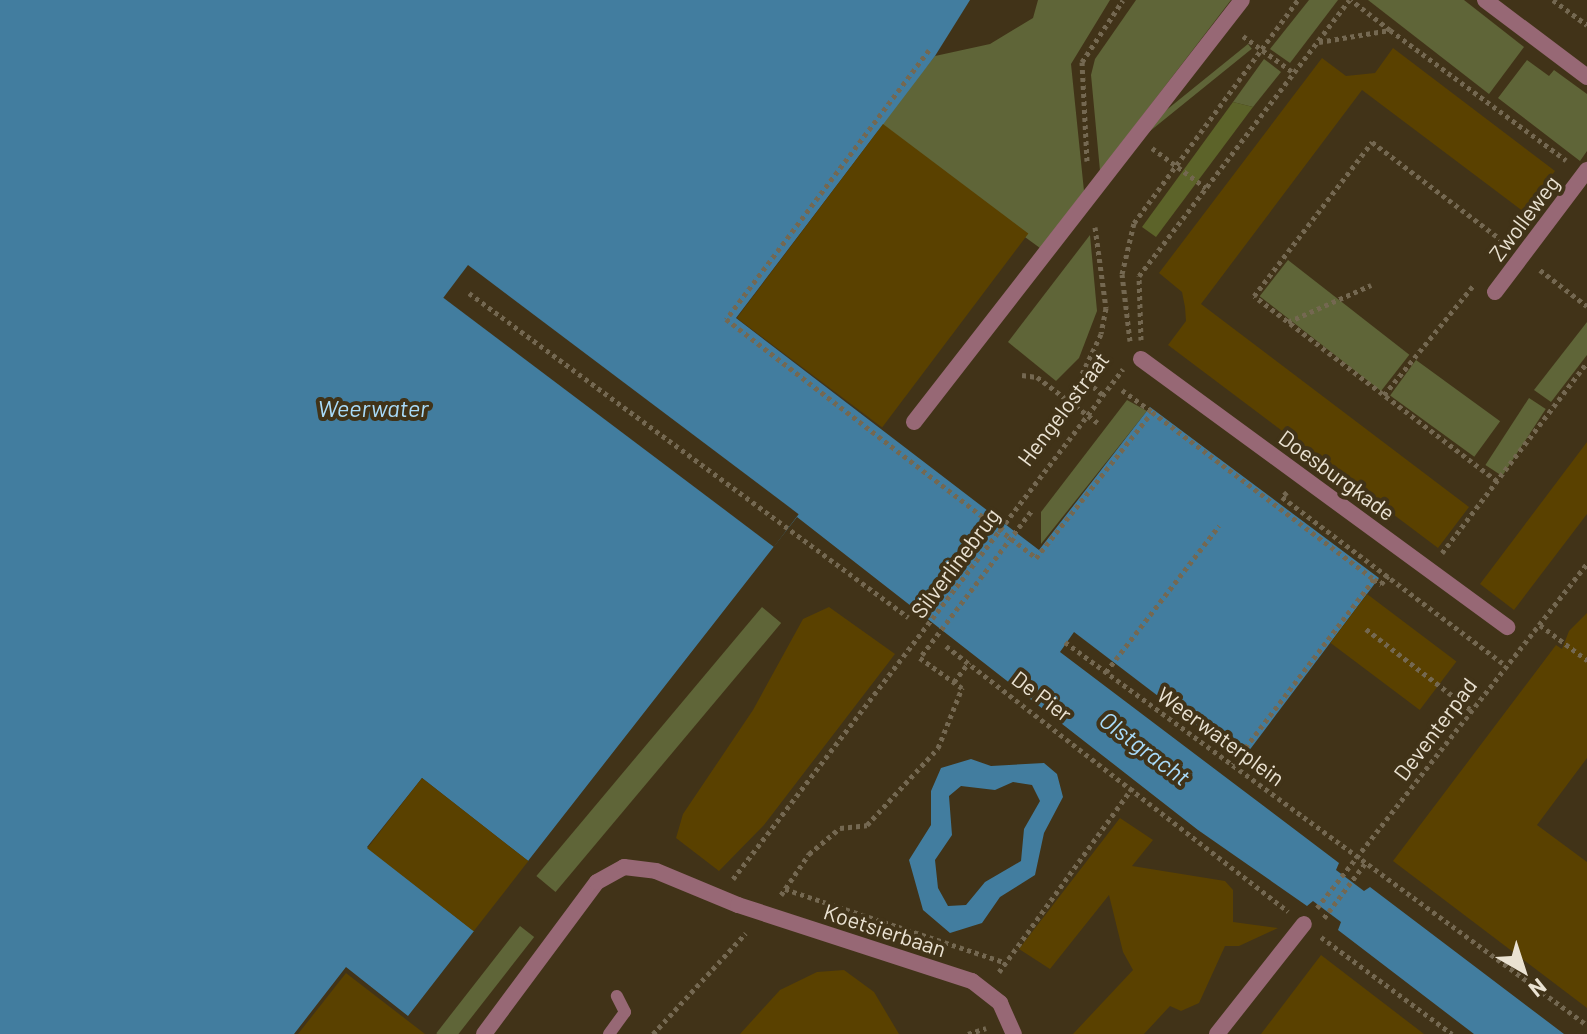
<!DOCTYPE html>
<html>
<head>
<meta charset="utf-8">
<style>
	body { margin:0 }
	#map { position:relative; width:1587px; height:1034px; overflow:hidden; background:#413318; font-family:Barlow,sans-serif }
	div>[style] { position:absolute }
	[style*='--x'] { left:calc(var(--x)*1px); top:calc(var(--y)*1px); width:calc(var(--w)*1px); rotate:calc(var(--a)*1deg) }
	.green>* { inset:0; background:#5f6538; transform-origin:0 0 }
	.forest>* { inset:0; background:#5c6329 }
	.water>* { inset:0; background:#427d9f }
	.pier>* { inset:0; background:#413318; transform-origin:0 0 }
	.building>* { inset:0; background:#5a4100; transform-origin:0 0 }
	.path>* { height:5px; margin-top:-2.5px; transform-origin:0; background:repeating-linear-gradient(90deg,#746851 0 4px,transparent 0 8px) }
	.lane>* { height:12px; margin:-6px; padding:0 6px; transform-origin:6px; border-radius:6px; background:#976875 }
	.street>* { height:16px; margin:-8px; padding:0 8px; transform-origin:8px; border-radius:8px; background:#976875 }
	span { translate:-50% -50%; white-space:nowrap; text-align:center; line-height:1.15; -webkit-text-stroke:8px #413318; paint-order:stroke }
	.street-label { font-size:22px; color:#eae2d2 }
	.water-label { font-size:24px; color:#a9dbf9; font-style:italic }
	.north { position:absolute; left:1483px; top:930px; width:80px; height:80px; -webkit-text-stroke:6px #413318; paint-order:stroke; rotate:141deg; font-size:22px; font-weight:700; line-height:32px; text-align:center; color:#eae2d2 }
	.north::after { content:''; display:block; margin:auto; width:28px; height:36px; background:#eae2d2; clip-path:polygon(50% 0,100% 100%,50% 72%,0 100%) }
</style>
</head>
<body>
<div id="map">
	<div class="green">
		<div style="clip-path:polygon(1038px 0,1110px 0,1071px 64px,1084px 191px,1040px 248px,876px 129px,935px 56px,990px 44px,1033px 18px)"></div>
		<div style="clip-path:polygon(1136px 0,1231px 0,1100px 171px,1091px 75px,1095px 59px)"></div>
		<div style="clip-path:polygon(1309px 0,1338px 0,1290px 63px,1270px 49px)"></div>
		<div style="clip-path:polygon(1368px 0,1464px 0,1524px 47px,1489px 94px)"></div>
		<div style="left:1248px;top:44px;width:6px;height:136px;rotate:51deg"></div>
		<div style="clip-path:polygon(1264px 59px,1281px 72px,1253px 107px,1233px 102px)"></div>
		<div style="clip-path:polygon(1527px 60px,1549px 76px,1554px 70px,1587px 94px,1587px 151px,1580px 161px,1498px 98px)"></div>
		<div style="clip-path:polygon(1090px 235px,1097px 311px,1079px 358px,1056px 381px,1008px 342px)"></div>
		<div style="left:1288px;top:260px;width:154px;height:46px;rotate:38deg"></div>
		<div style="clip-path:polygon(1587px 322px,1587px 355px,1551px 402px,1534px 390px)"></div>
		<div style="left:1416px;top:360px;width:104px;height:44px;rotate:36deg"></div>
		<div style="left:1529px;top:398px;width:20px;height:80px;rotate:33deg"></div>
		<div style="clip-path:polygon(1127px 400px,1147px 411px,1041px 544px,1041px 512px)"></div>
		<div style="left:762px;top:607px;width:25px;height:351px;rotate:40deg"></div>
		<div style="left:520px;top:926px;width:18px;height:136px;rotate:38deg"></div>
	</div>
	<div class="forest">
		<div style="clip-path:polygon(1233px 102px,1253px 107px,1156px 237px,1142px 227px)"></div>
	</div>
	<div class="water">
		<div style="clip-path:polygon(0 0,970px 0,935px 56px,736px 318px,1039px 550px,1150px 407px,1379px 578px,1242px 760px,1074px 632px,1060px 652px,1339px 863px,1336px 870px,1364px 891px,1370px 887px,1564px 1034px,1474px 1034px,1338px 930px,1341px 922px,1313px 901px,1307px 906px,1198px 830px,797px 517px,528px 861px,422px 778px,367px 847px,474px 931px,408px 1016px,346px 967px,294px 1034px,0 1034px)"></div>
		<div style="clip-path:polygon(evenodd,971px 759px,991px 766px,1044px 763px,1057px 774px,1063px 797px,1044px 833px,1035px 875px,1000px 897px,982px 923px,950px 933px,923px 910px,909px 860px,931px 825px,931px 791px,941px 768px,971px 759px,1013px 782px,1032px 785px,1040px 801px,1024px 829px,1021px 861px,985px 882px,966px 905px,948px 906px,938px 888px,935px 860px,952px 835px,949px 796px,961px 786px,995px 790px,1013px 782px)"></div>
	</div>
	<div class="pier">
		<div style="left:468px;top:265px;width:414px;height:41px;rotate:37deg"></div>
	</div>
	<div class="building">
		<div style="clip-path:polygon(1393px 48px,1555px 171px,1524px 212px,1362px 90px,1201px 304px,1469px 507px,1438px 548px,1168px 345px,1186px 321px,1185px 307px,1182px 292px,1159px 273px,1322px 58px,1346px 76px,1375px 73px)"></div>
		<div style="left:883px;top:124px;width:182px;height:243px;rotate:37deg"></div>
		<div style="clip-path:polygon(1587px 442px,1587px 514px,1514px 610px,1480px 584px)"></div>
		<div style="left:1367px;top:594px;width:112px;height:61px;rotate:37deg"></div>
		<div style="clip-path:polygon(829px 607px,895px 654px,764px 825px,719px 871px,676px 838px,683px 814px,753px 710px,803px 619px)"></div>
		<div style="clip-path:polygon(1587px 613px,1587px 758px,1537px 825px,1587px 862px,1587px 1008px,1393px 861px,1556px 645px,1562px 649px,1569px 631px)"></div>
		<div style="left:422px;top:778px;width:135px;height:89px;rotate:38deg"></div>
		<div style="clip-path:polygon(1120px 818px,1153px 840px,1132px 866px,1225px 881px,1233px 890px,1233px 922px,1278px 928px,1239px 946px,1225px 946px,1199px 1003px,1181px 1011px,1170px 1006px,1144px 1034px,1073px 1034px,1133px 970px,1123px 952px,1109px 895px,1050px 969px,1019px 949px)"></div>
		<div style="clip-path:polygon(1321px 955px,1424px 1034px,1261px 1034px)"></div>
		<div style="clip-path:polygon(844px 970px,874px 992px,899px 1034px,740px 1034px,780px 990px,817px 972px)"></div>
		<div style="clip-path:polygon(346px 973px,425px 1034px,298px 1034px)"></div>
	</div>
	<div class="path">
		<div style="--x:1553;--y:0;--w:42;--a:36.3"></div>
		<div style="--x:1390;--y:30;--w:219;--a:36.5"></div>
		<div style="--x:1243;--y:36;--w:63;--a:36"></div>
		<div style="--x:1319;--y:42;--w:72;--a:-9.6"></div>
		<div style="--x:1390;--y:30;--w:49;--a:-142.4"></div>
		<div style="--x:929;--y:50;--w:337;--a:127"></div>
		<div style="--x:726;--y:319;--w:391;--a:37.6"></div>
		<div style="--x:1036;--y:558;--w:186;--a:-51.5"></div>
		<div style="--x:1152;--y:412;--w:278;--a:37"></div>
		<div style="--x:1374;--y:579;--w:233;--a:127.3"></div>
		<div style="--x:1152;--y:148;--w:67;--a:36.5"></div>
		<div style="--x:1087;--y:161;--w:99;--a:-92.9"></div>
		<div style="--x:1082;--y:62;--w:74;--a:-56.5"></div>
		<div style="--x:1095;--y:227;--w:82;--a:82.3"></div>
		<div style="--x:1106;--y:308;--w:26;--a:101"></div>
		<div style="--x:1101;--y:334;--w:47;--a:115.5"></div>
		<div style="--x:1081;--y:376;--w:30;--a:41"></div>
		<div style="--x:1540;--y:270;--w:59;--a:37.5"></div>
		<div style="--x:469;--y:293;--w:546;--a:36.43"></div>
		<div style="--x:1288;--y:322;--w:91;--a:-24"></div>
		<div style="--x:1141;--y:340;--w:64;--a:-91.8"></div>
		<div style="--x:1139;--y:276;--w:347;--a:-52.7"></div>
		<div style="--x:1130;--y:341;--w:67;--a:-96.8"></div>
		<div style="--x:1122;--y:274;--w:52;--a:-76.8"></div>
		<div style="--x:1134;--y:223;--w:277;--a:-53.7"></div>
		<div style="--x:1022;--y:375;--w:15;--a:8"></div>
		<div style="--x:1037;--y:377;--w:76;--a:37"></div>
		<div style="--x:1122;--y:390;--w:37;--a:36"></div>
		<div style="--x:1384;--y:395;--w:141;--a:-50.8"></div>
		<div style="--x:1497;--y:481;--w:305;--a:-142.7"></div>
		<div style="--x:1254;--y:296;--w:194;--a:-52.5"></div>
		<div style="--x:1372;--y:142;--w:169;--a:37.1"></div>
		<div style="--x:1287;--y:492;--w:7;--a:135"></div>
		<div style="--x:1282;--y:497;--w:278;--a:37"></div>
		<div style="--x:1442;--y:553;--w:239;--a:-52.7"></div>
		<div style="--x:1374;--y:579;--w:9;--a:36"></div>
		<div style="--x:1381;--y:584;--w:11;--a:-49"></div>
		<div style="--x:1540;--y:625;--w:59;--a:36.7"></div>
		<div style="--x:1366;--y:629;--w:131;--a:37.6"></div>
		<div style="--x:1065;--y:642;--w:647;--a:36.27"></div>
		<div style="--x:946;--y:646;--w:433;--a:37.8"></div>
		<div style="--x:922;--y:655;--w:183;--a:-52.8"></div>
		<div style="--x:1106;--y:672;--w:185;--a:-52.3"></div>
		<div style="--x:954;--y:682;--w:25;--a:-53"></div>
		<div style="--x:733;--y:879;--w:642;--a:-52.59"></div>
		<div style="--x:785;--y:889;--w:230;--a:18.5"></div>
		<div style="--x:781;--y:895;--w:50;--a:-55.7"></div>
		<div style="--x:809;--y:854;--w:40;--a:-40"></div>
		<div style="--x:840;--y:828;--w:27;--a:-6"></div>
		<div style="--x:867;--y:825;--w:105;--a:-47.3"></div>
		<div style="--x:938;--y:748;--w:65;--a:-68.2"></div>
		<div style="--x:962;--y:688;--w:52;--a:-144.5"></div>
		<div style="--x:1317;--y:908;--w:437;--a:-51.9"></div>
		<div style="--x:1324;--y:918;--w:71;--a:-53"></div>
		<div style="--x:1321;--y:937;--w:163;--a:36.5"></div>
		<div style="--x:999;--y:972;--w:228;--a:-54.1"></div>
		<div style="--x:653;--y:1034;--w:137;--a:-47.4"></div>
		<div style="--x:968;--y:1034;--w:19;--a:-18"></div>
	</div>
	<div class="lane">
		<div style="--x:609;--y:1034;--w:27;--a:-54"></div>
		<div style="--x:625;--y:1012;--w:18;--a:-117"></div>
	</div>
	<div class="street">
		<div style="--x:1485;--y:0;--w:128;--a:37"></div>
		<div style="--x:1495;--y:292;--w:153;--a:-53"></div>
		<div style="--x:1141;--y:359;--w:454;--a:36.2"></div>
		<div style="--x:914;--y:422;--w:534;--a:-52.14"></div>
		<div style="--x:484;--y:1034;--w:189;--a:-53.4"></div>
		<div style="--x:597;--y:882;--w:31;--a:-29"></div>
		<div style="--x:624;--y:867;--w:32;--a:7"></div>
		<div style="--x:656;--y:871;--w:89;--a:22.5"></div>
		<div style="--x:738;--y:905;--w:246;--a:18"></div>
		<div style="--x:972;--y:981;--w:36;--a:38"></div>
		<div style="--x:1000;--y:1003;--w:34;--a:66"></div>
		<div style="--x:1217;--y:1034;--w:140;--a:-51.7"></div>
	</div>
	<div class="street-label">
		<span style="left:1524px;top:218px;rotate:-53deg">Zwolleweg</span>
		<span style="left:1063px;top:409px;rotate:-53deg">Hengelostraat</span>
		<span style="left:1337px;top:475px;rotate:36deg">Doesburgkade</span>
		<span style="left:955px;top:563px;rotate:-53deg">Silverlinebrug</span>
		<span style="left:1042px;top:696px;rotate:37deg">De Pier</span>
		<span style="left:1435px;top:729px;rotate:-53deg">Deventerpad</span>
		<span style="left:1221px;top:736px;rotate:36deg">Weerwaterplein</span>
		<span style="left:885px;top:930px;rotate:18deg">Koetsierbaan</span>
	</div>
	<div class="water-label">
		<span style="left:373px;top:408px">Weerwater</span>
		<span style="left:1145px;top:748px;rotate:37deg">Olstgracht</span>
	</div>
	<div class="north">N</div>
</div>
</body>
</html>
